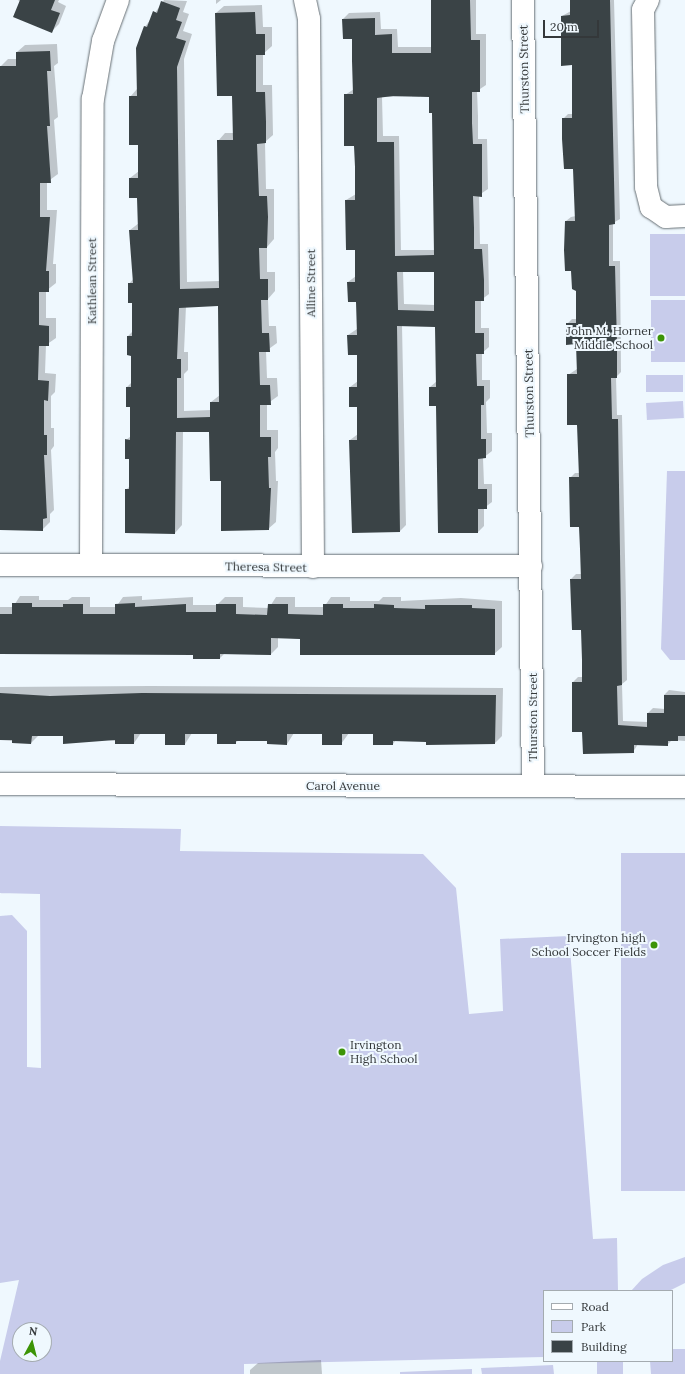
<!DOCTYPE html>
<html>
<head>
<meta charset="utf-8">
<style>
	body { margin:0 }
	#map { position:relative; width:685px; height:1374px; overflow:hidden; background:#eff8fe; font-family:Lora,serif }
	div>[style] { position:absolute }
	[style*='--x'] { left:calc(var(--x)*1px); top:calc(var(--y)*1px); width:calc(var(--w)*1px); rotate:calc(var(--a)*1deg) }
	.green>* { inset:0; background:#c8cceb; transform-origin:0 0 }
	.shadow>* { inset:0; background:#0003 }
	.building>* { inset:0; background:#3a4346 }
	.roads { filter:drop-shadow(0 0 1px #676f74) drop-shadow(0 0 1px #676f74) }
	.minor>* { height:22px; margin:-11px; padding:0 11px; transform-origin:11px; border-radius:11px; background:#fff }
	.dots>* { width:11px; height:11px; translate:-50% -50%; box-sizing:border-box; border:2px solid #eff8fe; border-radius:50% }
	span { translate:-50% -50%; white-space:nowrap; text-align:center; line-height:1.15; -webkit-text-stroke:4px #eff8fe; paint-order:stroke }
	.street-label { font-size:12px; color:#34383a }
	.poi-label { font-size:12px; color:#34383a }
	.right { translate:-100% -50%; text-align:right }
	.left { translate:0 -50%; text-align:left }
	.legend { position:absolute; left:543px; top:1290px; width:130px; height:72px; box-sizing:border-box; background:#eff8fe; border:1px solid #a4abb0; margin:0; padding:5px 7px; list-style:none; font-size:12px; color:#34383a }
	.legend li { display:flex; align-items:center; gap:8px; height:20px }
	.legend b { width:20px; border:1px solid #a4abb0 }
	.north { position:absolute; left:12px; top:1322px; width:40px; height:40px; box-sizing:border-box; background:#eff8fe; border:1px solid #a4abb0; border-radius:50%; rotate:7deg; font-size:11px; font-weight:700; line-height:16px; text-align:center; color:#34383a }
	.north::after { content:''; display:block; margin:auto; width:14px; height:18px; background:#3c9406; clip-path:polygon(50% 0,100% 100%,50% 72%,0 100%) }
	.scale { position:absolute; left:543px; top:20px; width:56px; height:18px; box-sizing:border-box; border:2px solid #34383a; border-top:0; padding-left:5px; font-size:12px; line-height:14px; white-space:nowrap; color:#34383a; -webkit-text-stroke:3px #eff8fe; paint-order:stroke }
</style>
</head>
<body>
<div id="map">
	<div class="green">
		<div style="left:685px;top:234px;width:62px;height:35px;rotate:90deg"></div>
		<div style="left:685px;top:300px;width:62px;height:34px;rotate:90deg"></div>
		<div style="left:683px;top:375px;width:17px;height:37px;rotate:90deg"></div>
		<div style="left:683px;top:401px;width:17px;height:37px;rotate:87deg"></div>
		<div style="clip-path:polygon(667px 471px,685px 471px,685px 660px,670px 660px,661px 649px)"></div>
		<div style="clip-path:polygon(evenodd,0 826px,181px 829px,180px 851px,423px 854px,456px 888px,469px 1014px,503px 1011px,500px 939px,569px 936px,593px 1239px,617px 1238px,618px 1291px,544px 1291px,544px 1357px,244px 1364px,244px 1374px,0 1374px,0 1361px,19px 1280px,0 1283px,0 916px,12px 915px,27px 931px,27px 1067px,41px 1068px,40px 894px,0 893px,0 826px,20px 1330px,44px 1330px,44px 1354px,20px 1354px,20px 1330px)"></div>
		<div style="left:685px;top:853px;width:338px;height:64px;rotate:90deg"></div>
		<div style="clip-path:polygon(685px 1257px,685px 1283px,669px 1291px,631px 1291px,642px 1279px,663px 1265px)"></div>
		<div style="clip-path:polygon(672px 1349px,685px 1349px,685px 1374px,651px 1374px,650px 1361px,672px 1361px)"></div>
		<div style="left:597px;top:1361px;width:26px;height:13px"></div>
		<div style="clip-path:polygon(553px 1365px,554px 1374px,482px 1374px,481px 1368px)"></div>
		<div style="clip-path:polygon(472px 1369px,472px 1374px,400px 1374px,400px 1372px)"></div>
	</div>
	<div class="shadow">
		<div style="clip-path:polygon(18px 0,59px 0,58px 2px,66px 6px,59px 24px,51px 32px)"></div>
		<div style="clip-path:polygon(evenodd,164px 0,187px 1px,183px 12px,189px 14px,183px 31px,192px 34px,184px 59px,187px 282px,220px 281px,218px 141px,225px 133px,234px 133px,233px 95px,216px 13px,224px 6px,262px 5px,263px 27px,272px 27px,272px 46px,263px 54px,263px 85px,272px 85px,273px 135px,265px 142px,266px 189px,274px 189px,274px 239px,267px 247px,267px 272px,275px 272px,275px 291px,268px 299px,269px 326px,276px 326px,277px 343px,266px 351px,267px 378px,277px 378px,278px 396px,267px 404px,267px 430px,278px 430px,278px 448px,275px 452px,276px 481px,278px 481px,276px 522px,268px 529px,222px 480px,210px 431px,183px 431px,182px 525px,175px 533px,126px 532px,126px 490px,130px 486px,130px 458px,126px 440px,131px 436px,131px 406px,127px 387px,132px 382px,132px 355px,128px 336px,133px 331px,132px 302px,129px 284px,134px 278px,130px 230px,139px 223px,138px 197px,130px 178px,139px 171px,139px 144px,130px 97px,137px 89px,145px 27px,164px 0,219px 305px,220px 395px,211px 402px,211px 410px,184px 411px,184px 374px,188px 370px,188px 352px,184px 352px,186px 306px,219px 305px)"></div>
		<div style="clip-path:polygon(216px 0,221px 0,216px 4px)"></div>
		<div style="clip-path:polygon(evenodd,431px 0,476px 0,476px 34px,486px 34px,486px 85px,477px 91px,478px 116px,478px 139px,487px 139px,488px 189px,479px 195px,480px 244px,488px 244px,489px 294px,481px 300px,481px 328px,489px 328px,489px 347px,482px 353px,482px 380px,490px 380px,490px 398px,486px 402px,487px 433px,492px 433px,492px 451px,483px 458px,484px 484px,492px 484px,492px 502px,484px 508px,484px 526px,478px 532px,439px 532px,437px 405px,430px 387px,437px 381px,436px 326px,402px 325px,406px 525px,400px 531px,350px 440px,358px 434px,358px 406px,350px 387px,358px 381px,358px 354px,348px 335px,357px 329px,357px 301px,348px 282px,356px 276px,356px 249px,346px 200px,356px 194px,355px 145px,345px 95px,354px 89px,353px 38px,343px 19px,349px 13px,380px 12px,381px 29px,397px 29px,398px 47px,432px 47px,431px 0,430px 96px,433px 112px,435px 250px,401px 250px,399px 136px,383px 136px,382px 97px,430px 96px,431px 0,403px 271px,435px 271px,435px 305px,404px 304px,403px 271px)"></div>
		<div style="clip-path:polygon(571px 0,614px 0,620px 219px,613px 223px,613px 261px,620px 261px,621px 372px,616px 377px,617px 415px,622px 415px,626px 603px,627px 680px,622px 684px,623px 721px,648px 722px,648px 713px,653px 708px,665px 709px,664px 695px,669px 690px,685px 692px,685px 741px,672px 740px,667px 745px,638px 744px,633px 752px,583px 731px,573px 682px,578px 677px,583px 677px,582px 629px,571px 579px,576px 574px,582px 574px,580px 526px,570px 478px,575px 473px,580px 473px,578px 424px,568px 375px,577px 369px,577px 343px,567px 324px,572px 319px,577px 319px,577px 290px,566px 221px,571px 217px,576px 216px,574px 168px,563px 119px,568px 114px,573px 114px,572px 64px,562px 16px,571px 11px)"></div>
		<div style="clip-path:polygon(57px 44px,58px 63px,54px 66px,58px 117px,54px 120px,58px 174px,47px 182px,47px 210px,57px 210px,53px 264px,56px 264px,56px 283px,46px 291px,46px 318px,56px 318px,56px 338px,46px 345px,45px 373px,56px 374px,55px 392px,51px 396px,51px 428px,54px 428px,54px 446px,51px 450px,54px 510px,50px 514px,50px 522px,42px 530px,0 529px,0 67px,8px 59px,17px 59px,17px 52px,25px 45px)"></div>
		<div style="clip-path:polygon(20px 596px,39px 596px,39px 600px,68px 600px,72px 597px,90px 597px,90px 607px,116px 607px,123px 597px,142px 596px,142px 600px,193px 597px,193px 605px,217px 605px,225px 597px,243px 597px,243px 607px,269px 608px,276px 597px,295px 597px,295px 607px,324px 607px,331px 597px,350px 597px,350px 601px,379px 601px,383px 597px,401px 597px,401px 601px,461px 598px,502px 601px,502px 647px,494px 654px,278px 637px,278px 647px,271px 654px,225px 653px,220px 658px,194px 654px,0 654px,0 607px,13px 607px)"></div>
		<div style="clip-path:polygon(150px 686px,503px 688px,502px 736px,495px 743px,396px 740px,393px 744px,374px 733px,349px 733px,341px 744px,323px 733px,294px 733px,287px 744px,268px 740px,239px 740px,235px 743px,218px 733px,192px 733px,185px 744px,166px 733px,141px 733px,134px 743px,64px 735px,39px 735px,31px 743px,0 740px,0 687px)"></div>
		<div style="clip-path:polygon(321px 1360px,322px 1374px,250px 1374px,250px 1370px,258px 1363px)"></div>
	</div>
	<div class="building">
		<div style="clip-path:polygon(20px 0,55px 0,51px 10px,60px 13px,52px 33px,13px 17px)"></div>
		<div style="clip-path:polygon(evenodd,431px 0,470px 0,471px 40px,480px 40px,480px 92px,472px 92px,472px 123px,473px 144px,482px 144px,482px 197px,473px 196px,474px 228px,474px 249px,482px 249px,484px 280px,484px 301px,475px 301px,475px 333px,484px 333px,484px 354px,476px 354px,477px 386px,484px 386px,484px 405px,481px 405px,481px 439px,486px 439px,486px 458px,478px 459px,478px 489px,487px 489px,487px 509px,478px 509px,478px 533px,438px 533px,436px 406px,429px 406px,429px 387px,436px 387px,435px 327px,397px 326px,400px 532px,352px 533px,349px 440px,357px 440px,357px 407px,349px 407px,349px 387px,357px 387px,357px 355px,348px 355px,347px 335px,357px 335px,356px 302px,348px 302px,347px 282px,355px 282px,355px 250px,346px 250px,345px 200px,355px 200px,355px 167px,354px 146px,344px 146px,344px 94px,353px 94px,352px 61px,352px 39px,343px 39px,342px 19px,375px 18px,375px 35px,392px 34px,392px 53px,431px 53px,431px 0,393px 96px,429px 97px,429px 113px,432px 113px,434px 255px,395px 256px,394px 142px,377px 142px,377px 98px,393px 96px,431px 0,397px 272px,434px 272px,434px 311px,398px 310px,397px 272px)"></div>
		<div style="clip-path:polygon(570px 0,610px 0,615px 224px,609px 225px,609px 266px,615px 266px,617px 344px,617px 378px,611px 378px,612px 419px,618px 419px,622px 685px,617px 686px,618px 725px,647px 727px,647px 713px,664px 713px,664px 695px,685px 695px,685px 736px,678px 736px,678px 741px,668px 741px,668px 746px,634px 745px,634px 753px,583px 754px,582px 732px,572px 732px,572px 682px,582px 682px,582px 660px,581px 630px,572px 630px,570px 579px,581px 579px,580px 549px,579px 527px,570px 527px,569px 477px,579px 477px,577px 425px,567px 425px,567px 374px,577px 374px,576px 344px,566px 345px,566px 323px,576px 323px,576px 291px,572px 289px,571px 271px,565px 271px,564px 250px,565px 221px,575px 221px,573px 169px,564px 169px,562px 139px,562px 118px,572px 118px,572px 65px,561px 66px,561px 16px,570px 15px)"></div>
		<div style="clip-path:polygon(evenodd,161px 1px,180px 8px,176px 20px,182px 22px,176px 38px,186px 41px,177px 67px,180px 289px,219px 288px,217px 140px,233px 140px,232px 96px,217px 96px,215px 13px,255px 12px,256px 34px,265px 34px,265px 55px,256px 55px,256px 92px,265px 92px,266px 122px,266px 143px,257px 144px,259px 196px,267px 196px,268px 217px,267px 248px,259px 248px,260px 279px,268px 279px,268px 300px,261px 300px,262px 333px,269px 333px,270px 352px,259px 352px,260px 385px,270px 385px,271px 405px,260px 405px,260px 437px,271px 437px,271px 457px,268px 457px,269px 488px,271px 488px,269px 530px,221px 531px,221px 481px,210px 481px,209px 432px,176px 432px,175px 534px,125px 533px,125px 489px,129px 489px,129px 459px,125px 459px,125px 439px,130px 440px,130px 407px,126px 407px,126px 387px,131px 387px,131px 356px,127px 355px,127px 336px,132px 336px,132px 303px,128px 303px,128px 283px,133px 283px,129px 230px,138px 230px,137px 198px,129px 198px,129px 178px,138px 178px,138px 145px,129px 145px,129px 96px,137px 96px,136px 48px,144px 26px,147px 27px,153px 11px,157px 13px,161px 1px,218px 306px,219px 402px,210px 402px,210px 417px,177px 418px,177px 378px,181px 378px,181px 359px,177px 359px,179px 308px,218px 306px)"></div>
		<div style="clip-path:polygon(50px 51px,51px 71px,47px 71px,50px 126px,47px 126px,51px 183px,40px 183px,40px 217px,50px 217px,46px 271px,49px 271px,49px 292px,39px 292px,39px 325px,49px 326px,49px 346px,39px 346px,38px 380px,49px 381px,48px 401px,44px 400px,44px 435px,47px 435px,47px 455px,44px 455px,47px 518px,43px 519px,43px 531px,0 530px,0 66px,16px 66px,16px 52px)"></div>
		<div style="clip-path:polygon(12px 603px,32px 603px,32px 607px,63px 607px,63px 604px,83px 604px,83px 614px,115px 614px,115px 604px,135px 603px,135px 607px,186px 604px,186px 612px,216px 612px,216px 604px,236px 604px,236px 614px,267px 615px,268px 604px,288px 604px,288px 614px,323px 615px,323px 604px,343px 604px,343px 608px,374px 608px,374px 604px,394px 605px,394px 608px,425px 609px,425px 605px,472px 605px,472px 608px,495px 609px,495px 655px,300px 655px,300px 639px,271px 638px,271px 655px,220px 654px,220px 659px,193px 659px,193px 655px,0 654px,0 614px,12px 614px)"></div>
		<div style="clip-path:polygon(0 693px,50px 696px,142px 693px,496px 695px,495px 744px,426px 745px,426px 742px,393px 741px,393px 745px,373px 745px,373px 734px,342px 734px,342px 745px,322px 745px,322px 734px,287px 734px,287px 745px,267px 744px,267px 741px,236px 741px,236px 744px,217px 744px,217px 734px,185px 734px,185px 745px,165px 745px,165px 734px,134px 734px,134px 744px,115px 744px,115px 740px,63px 744px,63px 736px,32px 736px,31px 744px,12px 743px,12px 740px,0 740px)"></div>
	</div>
	<div class="roads">
		<div class="minor">
			<div style="--x:305;--y:0;--w:19;--a:78"></div>
			<div style="--x:309;--y:19;--w:548;--a:89.58"></div>
			<div style="--x:523;--y:0;--w:786;--a:89.27"></div>
			<div style="--x:648;--y:0;--w:11;--a:117"></div>
			<div style="--x:643;--y:10;--w:177;--a:89"></div>
			<div style="--x:646;--y:187;--w:21;--a:76"></div>
			<div style="--x:651;--y:207;--w:18;--a:34"></div>
			<div style="--x:666;--y:217;--w:19;--a:-3"></div>
			<div style="--x:0;--y:565;--w:531;--a:0.11"></div>
			<div style="--x:91;--y:565;--w:466;--a:-89.8"></div>
			<div style="--x:93;--y:99;--w:59;--a:-80.2"></div>
			<div style="--x:103;--y:41;--w:44;--a:-69.9"></div>
			<div style="--x:0;--y:784;--w:685;--a:0.25"></div>
		</div>
	</div>
	<div class="dots">
		<div style="left:661px;top:338px;background:#3c9406"></div>
		<div style="left:654px;top:945px;background:#3c9406"></div>
		<div style="left:342px;top:1052px;background:#3c9406"></div>
	</div>
	<div class="street-label">
		<span style="left:524px;top:69px;rotate:-91deg">Thurston Street</span>
		<span style="left:92px;top:281px;rotate:-90deg">Kathlean Street</span>
		<span style="left:311px;top:283px;rotate:-90deg">Alline Street</span>
		<span style="left:529px;top:393px;rotate:-91deg">Thurston Street</span>
		<span style="left:266px;top:567px;rotate:1deg">Theresa Street</span>
		<span style="left:533px;top:717px;rotate:-90deg">Thurston Street</span>
		<span style="left:343px;top:786px">Carol Avenue</span>
	</div>
	<div class="poi-label">
		<span class="right" style="left:653px;top:338px">John M. Horner<br>Middle School</span>
		<span class="right" style="left:646px;top:945px">Irvington high<br>School Soccer Fields</span>
		<span class="left" style="left:350px;top:1052px">Irvington<br>High School</span>
	</div>
	<ul class="legend">
	<li><b style="height:5px;background:#fff"></b>Road</li>
	<li><b style="height:11px;background:#c8cceb"></b>Park</li>
	<li><b style="height:11px;background:#3a4346"></b>Building</li>
	</ul>
	<div class="north">N</div>
	<div class="scale">20 m</div>
</div>
</body>
</html>
